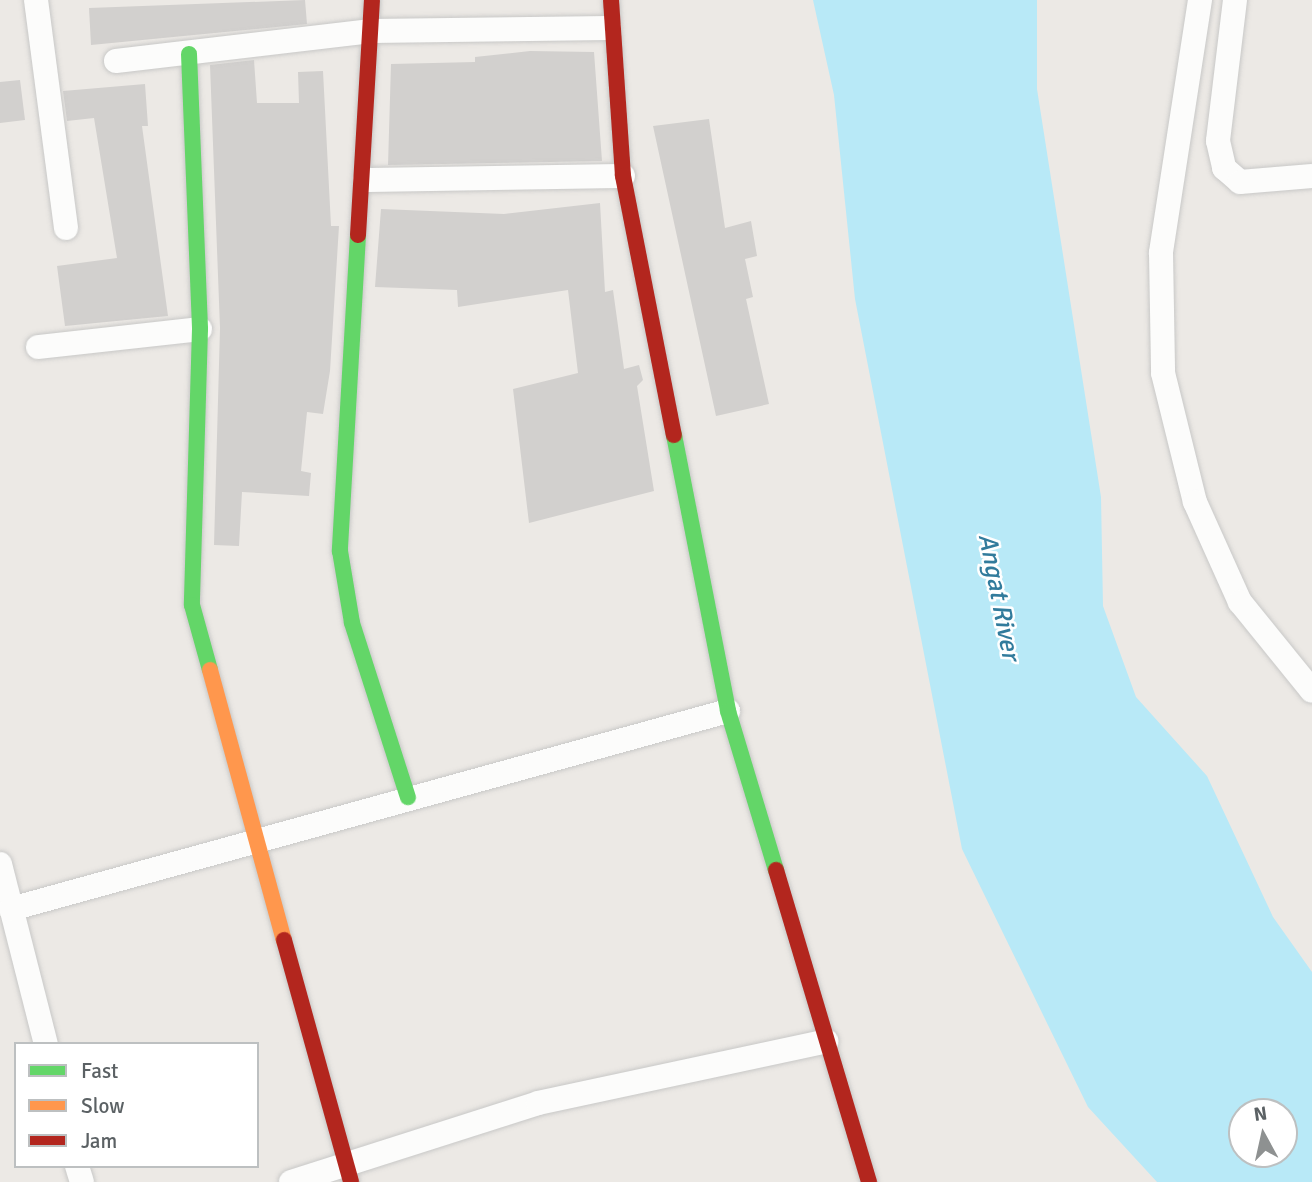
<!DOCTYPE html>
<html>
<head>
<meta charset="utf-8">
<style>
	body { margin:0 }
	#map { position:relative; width:1312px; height:1182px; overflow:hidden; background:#ece9e5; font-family:Signika,sans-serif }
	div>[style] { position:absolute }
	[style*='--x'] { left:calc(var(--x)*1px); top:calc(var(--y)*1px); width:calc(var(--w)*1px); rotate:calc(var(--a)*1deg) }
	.water>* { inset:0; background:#b8e9f7 }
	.building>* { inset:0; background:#d2d0ce }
	.roads { filter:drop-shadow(0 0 2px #c8c8c7) drop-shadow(0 0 2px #c8c8c7) }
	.street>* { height:24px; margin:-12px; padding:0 12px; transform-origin:12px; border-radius:12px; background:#fcfcfb }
	.fast>* { height:16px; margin:-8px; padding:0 8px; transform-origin:8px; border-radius:8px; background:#63d668 }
	.slow>* { height:16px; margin:-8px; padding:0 8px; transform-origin:8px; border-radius:8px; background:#ff974d }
	.jam>* { height:16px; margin:-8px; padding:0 8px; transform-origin:8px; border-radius:8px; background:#b3261e }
	span { translate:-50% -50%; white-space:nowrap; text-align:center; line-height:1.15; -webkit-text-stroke:5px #fff; paint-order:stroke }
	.water-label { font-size:26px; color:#317b9c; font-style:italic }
	.legend { position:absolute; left:14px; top:1042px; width:245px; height:126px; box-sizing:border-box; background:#fff; border:2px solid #bdc0c1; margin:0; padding:9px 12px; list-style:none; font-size:21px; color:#5b6164 }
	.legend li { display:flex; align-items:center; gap:14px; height:35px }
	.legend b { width:35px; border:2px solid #bdc0c1 }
	.north { position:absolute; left:1228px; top:1098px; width:70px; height:70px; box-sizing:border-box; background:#fff; border:2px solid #bdc0c1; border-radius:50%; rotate:352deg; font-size:19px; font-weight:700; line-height:28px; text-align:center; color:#5b6164 }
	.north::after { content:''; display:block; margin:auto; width:24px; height:32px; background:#8e9191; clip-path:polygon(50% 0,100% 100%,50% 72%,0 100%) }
</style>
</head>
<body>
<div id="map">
	<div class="water">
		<div style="clip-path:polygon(evenodd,813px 0,1037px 0,1037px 89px,1101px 497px,1103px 606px,1136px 697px,1207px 776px,1273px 917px,1312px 972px,1312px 1182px,1157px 1182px,1088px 1107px,962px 849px,855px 299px,834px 95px,813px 0,1242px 1112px,1284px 1112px,1284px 1154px,1242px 1154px,1242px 1112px)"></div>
	</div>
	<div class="building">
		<div style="clip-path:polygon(305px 0,307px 24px,91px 45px,89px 8px)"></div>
		<div style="clip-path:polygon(530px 51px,594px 52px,602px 161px,388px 165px,391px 64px,475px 62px,475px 57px)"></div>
		<div style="clip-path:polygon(254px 60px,257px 103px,299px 103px,298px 72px,323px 71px,331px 226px,339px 226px,330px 371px,323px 414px,307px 412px,301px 471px,311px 473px,309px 496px,242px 492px,239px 546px,214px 545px,220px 328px,210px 65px)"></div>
		<div style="clip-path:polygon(20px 80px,25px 120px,0 123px,0 82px)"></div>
		<div style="clip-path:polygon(145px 84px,148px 126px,142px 126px,168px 316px,65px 326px,57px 266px,117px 258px,94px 118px,67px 121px,63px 91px)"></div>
		<div style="clip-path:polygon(709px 119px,725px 228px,751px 221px,757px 256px,745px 259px,753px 297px,746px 299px,769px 404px,716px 416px,653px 126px)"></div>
		<div style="clip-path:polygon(600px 203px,605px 292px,613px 290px,624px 369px,639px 365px,643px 380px,637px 386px,654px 491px,529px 523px,513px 389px,578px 373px,568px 290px,458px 307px,457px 290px,375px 287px,381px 209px,504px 214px)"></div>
	</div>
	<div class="roads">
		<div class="street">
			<div style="--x:36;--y:0;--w:230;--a:82.5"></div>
			<div style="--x:1200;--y:0;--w:256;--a:98.8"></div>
			<div style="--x:1161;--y:253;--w:120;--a:89"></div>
			<div style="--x:1163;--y:373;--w:133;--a:76.1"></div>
			<div style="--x:1195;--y:502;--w:110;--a:65.8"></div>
			<div style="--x:1240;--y:602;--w:114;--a:51"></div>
			<div style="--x:1235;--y:0;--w:142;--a:96.9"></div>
			<div style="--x:1218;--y:141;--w:28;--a:77"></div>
			<div style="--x:1224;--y:168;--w:21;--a:41"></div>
			<div style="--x:1240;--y:182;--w:72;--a:-4.8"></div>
			<div style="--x:116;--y:61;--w:257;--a:-6.7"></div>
			<div style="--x:371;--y:31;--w:238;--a:-0.7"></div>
			<div style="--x:365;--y:180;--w:258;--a:-0.9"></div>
			<div style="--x:38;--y:347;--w:163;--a:-6.3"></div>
			<div style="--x:0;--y:864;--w:186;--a:75.7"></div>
			<div style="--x:11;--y:909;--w:744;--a:-15.44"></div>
			<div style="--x:77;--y:1166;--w:17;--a:73"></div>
			<div style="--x:291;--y:1182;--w:259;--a:-17.7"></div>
			<div style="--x:538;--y:1103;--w:295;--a:-12.1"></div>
		</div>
		<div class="fast">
			<div style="--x:189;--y:54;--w:275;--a:87.7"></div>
			<div style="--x:200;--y:329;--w:276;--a:91.7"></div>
			<div style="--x:192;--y:605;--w:67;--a:74.5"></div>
			<div style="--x:358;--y:235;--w:317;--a:93.3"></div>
			<div style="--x:340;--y:551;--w:73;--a:80.5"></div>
			<div style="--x:352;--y:623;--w:183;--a:72.2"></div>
			<div style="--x:674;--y:435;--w:281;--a:78.9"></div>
			<div style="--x:728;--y:711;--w:166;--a:73.2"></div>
		</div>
		<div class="slow">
			<div style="--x:210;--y:670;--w:280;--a:74.7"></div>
		</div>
		<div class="jam">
			<div style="--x:611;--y:0;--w:176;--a:86.1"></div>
			<div style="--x:623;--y:176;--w:264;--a:78.9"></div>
			<div style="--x:358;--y:235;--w:235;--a:-86.6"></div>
			<div style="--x:776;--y:870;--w:326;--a:73.4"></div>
			<div style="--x:284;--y:940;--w:251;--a:74.5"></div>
		</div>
	</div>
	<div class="water-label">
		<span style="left:998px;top:597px;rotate:79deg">Angat River</span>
	</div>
	<ul class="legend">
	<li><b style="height:9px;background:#63d668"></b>Fast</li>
	<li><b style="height:9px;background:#ff974d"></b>Slow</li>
	<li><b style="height:9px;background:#b3261e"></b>Jam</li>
	</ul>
	<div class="north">N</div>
</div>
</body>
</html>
